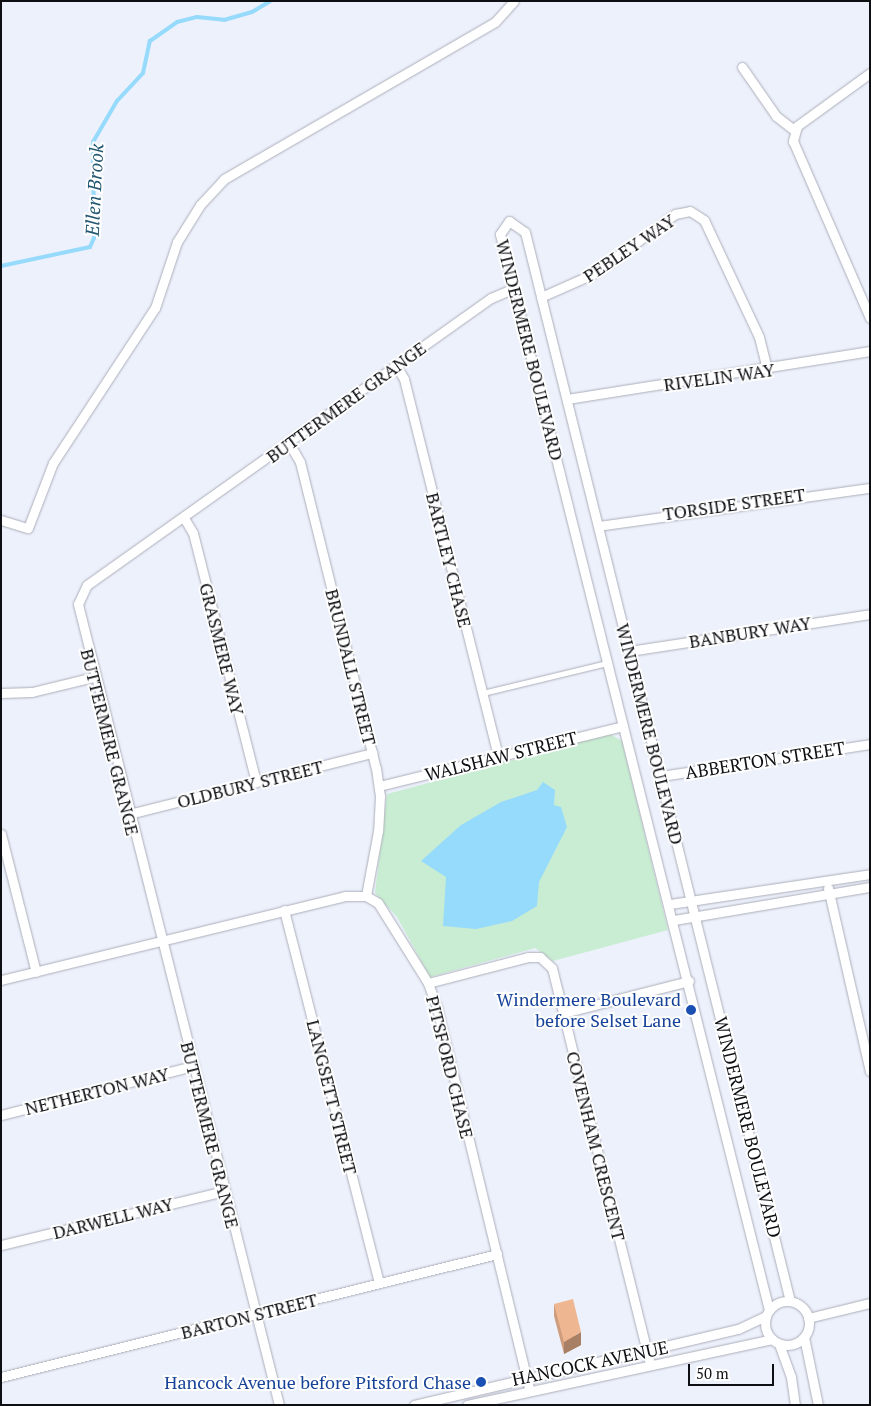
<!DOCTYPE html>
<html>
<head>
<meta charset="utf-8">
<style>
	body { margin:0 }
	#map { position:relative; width:871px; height:1406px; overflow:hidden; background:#edf1fc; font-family:"PT Serif",serif }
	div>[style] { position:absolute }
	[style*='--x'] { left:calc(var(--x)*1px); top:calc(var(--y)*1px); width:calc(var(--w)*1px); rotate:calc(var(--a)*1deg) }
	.green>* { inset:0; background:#c9edd2 }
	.water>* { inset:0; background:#96dafc }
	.stream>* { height:4px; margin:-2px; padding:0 2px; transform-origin:2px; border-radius:2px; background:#96dafc }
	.roads { filter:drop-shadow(0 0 1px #abaeb9) drop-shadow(0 0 1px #abaeb9) }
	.lane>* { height:4.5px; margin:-2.25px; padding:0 2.25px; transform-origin:2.25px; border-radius:2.25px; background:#fff }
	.street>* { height:9px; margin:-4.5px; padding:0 4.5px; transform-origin:4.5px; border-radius:4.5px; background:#fff }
	.street>.ring { margin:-4.5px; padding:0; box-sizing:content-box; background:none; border:9px solid #fff; border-radius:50% }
	.wall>* { inset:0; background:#ce9d7d }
	.shaded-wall>* { inset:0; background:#a78066 }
	.building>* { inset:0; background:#efb791 }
	.dots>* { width:14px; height:14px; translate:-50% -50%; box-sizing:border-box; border:2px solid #fff; border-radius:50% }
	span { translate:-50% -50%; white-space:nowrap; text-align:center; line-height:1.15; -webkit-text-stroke:4px #fff; paint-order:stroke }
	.street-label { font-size:18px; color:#0e0f13 }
	.transit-label { font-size:18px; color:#164399 }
	.right { translate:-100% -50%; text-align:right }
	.water-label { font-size:19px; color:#235870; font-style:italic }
	.frame { position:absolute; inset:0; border:2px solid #0e0f13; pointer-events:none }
	.scale { position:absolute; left:688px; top:1364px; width:86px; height:22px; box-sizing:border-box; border:2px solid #0e0f13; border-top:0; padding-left:6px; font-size:15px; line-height:18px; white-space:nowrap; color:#0e0f13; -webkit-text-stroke:4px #fff; paint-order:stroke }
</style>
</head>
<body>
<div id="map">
	<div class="green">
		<div style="clip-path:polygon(610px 734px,622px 741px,668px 930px,553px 961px,535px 948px,430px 977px,397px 917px,375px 893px,387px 794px)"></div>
	</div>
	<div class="water">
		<div style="clip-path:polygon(543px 782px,555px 790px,554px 805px,561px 807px,567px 827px,539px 882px,537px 906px,512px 921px,476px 929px,443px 926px,446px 877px,421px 861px,461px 825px,501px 802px,537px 790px)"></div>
	</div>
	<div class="stream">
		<div style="--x:1;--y:266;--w:91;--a:-12.1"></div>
		<div style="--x:90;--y:247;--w:10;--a:-66"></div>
		<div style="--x:94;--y:238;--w:96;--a:-90.6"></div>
		<div style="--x:93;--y:142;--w:48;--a:-59.7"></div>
		<div style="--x:117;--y:101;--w:38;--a:-47"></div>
		<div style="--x:143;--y:73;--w:33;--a:-78"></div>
		<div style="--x:150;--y:41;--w:33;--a:-35"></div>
		<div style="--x:177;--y:22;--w:21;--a:-14"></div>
		<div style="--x:197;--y:17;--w:27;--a:6"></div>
		<div style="--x:224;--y:20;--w:29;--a:-16"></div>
		<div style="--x:252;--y:12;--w:21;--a:-31"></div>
	</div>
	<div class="roads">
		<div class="lane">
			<div style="--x:483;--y:693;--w:128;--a:-13.6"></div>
		</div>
		<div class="street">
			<div style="--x:742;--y:67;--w:60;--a:55.2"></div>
			<div style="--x:776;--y:116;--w:23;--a:38"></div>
			<div style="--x:870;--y:73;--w:90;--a:144"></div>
			<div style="--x:797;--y:126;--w:16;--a:105"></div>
			<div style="--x:793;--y:141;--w:193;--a:66.5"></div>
			<div style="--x:541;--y:297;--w:57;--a:-23.9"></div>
			<div style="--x:593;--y:274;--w:102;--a:-36.2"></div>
			<div style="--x:675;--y:214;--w:15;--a:-11"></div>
			<div style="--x:690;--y:211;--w:17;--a:33"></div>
			<div style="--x:704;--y:220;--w:129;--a:64.8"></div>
			<div style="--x:759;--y:337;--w:34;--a:76"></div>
			<div style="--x:396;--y:366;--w:15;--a:58"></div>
			<div style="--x:404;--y:379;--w:389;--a:76"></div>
			<div style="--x:567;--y:399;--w:307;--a:-9"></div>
			<div style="--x:289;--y:443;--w:22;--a:60"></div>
			<div style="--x:300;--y:462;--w:315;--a:76.1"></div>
			<div style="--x:376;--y:768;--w:28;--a:82"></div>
			<div style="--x:380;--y:796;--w:35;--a:93"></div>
			<div style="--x:378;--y:831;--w:66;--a:100.5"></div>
			<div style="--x:184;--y:518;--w:17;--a:59"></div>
			<div style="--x:193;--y:533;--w:257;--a:75.8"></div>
			<div style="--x:1;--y:520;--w:28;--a:17"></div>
			<div style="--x:28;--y:528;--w:70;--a:-69"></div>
			<div style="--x:53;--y:463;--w:186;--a:-56.7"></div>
			<div style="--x:155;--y:308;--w:70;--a:-71.6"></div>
			<div style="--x:177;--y:242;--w:44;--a:-58.1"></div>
			<div style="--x:200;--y:205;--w:35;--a:-47"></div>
			<div style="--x:224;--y:179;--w:313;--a:-30.1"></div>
			<div style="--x:495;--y:22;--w:28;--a:-48"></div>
			<div style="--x:598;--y:526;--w:275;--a:-8"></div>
			<div style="--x:629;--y:651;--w:244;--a:-8.7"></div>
			<div style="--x:1;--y:693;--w:31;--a:-2"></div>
			<div style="--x:32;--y:692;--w:64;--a:-13.6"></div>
			<div style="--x:661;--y:776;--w:211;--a:-8.7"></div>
			<div style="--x:379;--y:786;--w:251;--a:-13.8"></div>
			<div style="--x:129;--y:814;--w:251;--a:-14.1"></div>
			<div style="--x:1;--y:834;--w:142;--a:75.8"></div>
			<div style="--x:828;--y:888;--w:188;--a:77.1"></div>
			<div style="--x:670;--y:904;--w:202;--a:-8.5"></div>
			<div style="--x:284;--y:910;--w:385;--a:75.7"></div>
			<div style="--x:674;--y:920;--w:199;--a:-9.6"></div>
			<div style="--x:1;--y:980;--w:354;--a:-13.7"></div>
			<div style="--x:345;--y:896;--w:21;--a:0"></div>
			<div style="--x:366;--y:896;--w:14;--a:30"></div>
			<div style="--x:378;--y:903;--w:94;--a:58"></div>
			<div style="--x:428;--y:983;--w:27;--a:70"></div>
			<div style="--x:437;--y:1008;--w:391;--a:76.4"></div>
			<div style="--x:428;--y:983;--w:103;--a:-14.6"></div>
			<div style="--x:528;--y:957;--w:12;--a:0"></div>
			<div style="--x:540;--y:957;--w:16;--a:43"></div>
			<div style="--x:552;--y:968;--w:408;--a:76.1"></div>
			<div style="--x:563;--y:1013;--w:130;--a:-14.3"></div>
			<div style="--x:1;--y:1115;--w:198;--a:-14.3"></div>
			<div style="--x:1;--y:1245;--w:230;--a:-13.6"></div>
			<div class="ring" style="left:765px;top:1301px;width:35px;height:35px"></div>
			<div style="--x:769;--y:1310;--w:1109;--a:-104.04"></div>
			<div style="--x:500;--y:234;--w:16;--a:-55"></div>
			<div style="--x:509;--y:221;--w:19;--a:35"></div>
			<div style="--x:525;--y:232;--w:1101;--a:76.08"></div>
			<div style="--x:808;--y:1318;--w:64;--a:-13.6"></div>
			<div style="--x:804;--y:1337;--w:69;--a:78.4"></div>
			<div style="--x:779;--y:1344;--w:35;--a:70"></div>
			<div style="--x:791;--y:1377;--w:28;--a:82"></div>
			<div style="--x:1;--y:1377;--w:511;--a:-13.93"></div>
			<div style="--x:279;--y:1405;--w:826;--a:-104.09"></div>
			<div style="--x:78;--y:604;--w:21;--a:-65"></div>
			<div style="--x:87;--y:585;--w:496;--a:-35.4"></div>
			<div style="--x:491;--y:298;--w:25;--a:-23"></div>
			<div style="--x:414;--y:1405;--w:333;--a:-13.2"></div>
			<div style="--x:738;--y:1329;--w:31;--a:-25"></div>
			<div style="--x:467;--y:1405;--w:311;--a:-12.2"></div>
		</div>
	</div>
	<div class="wall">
		<div style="clip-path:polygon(554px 1304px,581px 1345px,564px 1354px,554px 1316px)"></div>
	</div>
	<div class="shaded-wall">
		<div style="clip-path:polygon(581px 1332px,581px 1345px,564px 1354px,564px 1342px)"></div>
	</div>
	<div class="building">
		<div style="clip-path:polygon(573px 1299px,581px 1332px,564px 1342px,554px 1304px)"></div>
	</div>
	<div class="dots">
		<div style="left:691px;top:1010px;background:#1a4fb4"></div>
		<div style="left:481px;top:1382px;background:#1a4fb4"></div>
	</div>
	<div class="street-label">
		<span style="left:629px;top:248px;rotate:-34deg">PEBLEY WAY</span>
		<span style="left:530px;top:350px;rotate:76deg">WINDERMERE BOULEVARD</span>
		<span style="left:719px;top:377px;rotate:-8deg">RIVELIN WAY</span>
		<span style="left:346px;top:402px;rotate:-36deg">BUTTERMERE GRANGE</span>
		<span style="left:734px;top:504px;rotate:-8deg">TORSIDE STREET</span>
		<span style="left:449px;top:560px;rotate:76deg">BARTLEY CHASE</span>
		<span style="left:750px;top:632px;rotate:-9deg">BANBURY WAY</span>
		<span style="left:222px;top:649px;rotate:76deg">GRASMERE WAY</span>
		<span style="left:351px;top:667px;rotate:76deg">BRUNDALL STREET</span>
		<span style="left:650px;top:734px;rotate:76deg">WINDERMERE BOULEVARD</span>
		<span style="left:110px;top:742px;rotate:76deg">BUTTERMERE GRANGE</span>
		<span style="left:501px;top:756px;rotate:-14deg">WALSHAW STREET</span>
		<span style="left:765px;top:760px;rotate:-9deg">ABBERTON STREET</span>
		<span style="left:250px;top:784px;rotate:-14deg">OLDBURY STREET</span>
		<span style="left:450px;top:1067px;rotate:76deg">PITSFORD CHASE</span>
		<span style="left:97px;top:1091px;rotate:-14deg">NETHERTON WAY</span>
		<span style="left:332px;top:1097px;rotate:76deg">LANGSETT STREET</span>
		<span style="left:748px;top:1127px;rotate:76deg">WINDERMERE BOULEVARD</span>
		<span style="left:210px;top:1135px;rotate:76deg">BUTTERMERE GRANGE</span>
		<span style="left:596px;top:1146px;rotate:76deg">COVENHAM CRESCENT</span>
		<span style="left:113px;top:1218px;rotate:-14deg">DARWELL WAY</span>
		<span style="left:249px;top:1316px;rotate:-14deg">BARTON STREET</span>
		<span style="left:590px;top:1363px;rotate:-12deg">HANCOCK AVENUE</span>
	</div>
	<div class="transit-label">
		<span class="right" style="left:681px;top:1010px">Windermere Boulevard<br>before Selset Lane</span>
		<span class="right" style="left:471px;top:1382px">Hancock Avenue before Pitsford Chase</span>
	</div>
	<div class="water-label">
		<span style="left:94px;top:190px;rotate:-87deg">Ellen Brook</span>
	</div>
	<div class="frame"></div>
	<div class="scale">50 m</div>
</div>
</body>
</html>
